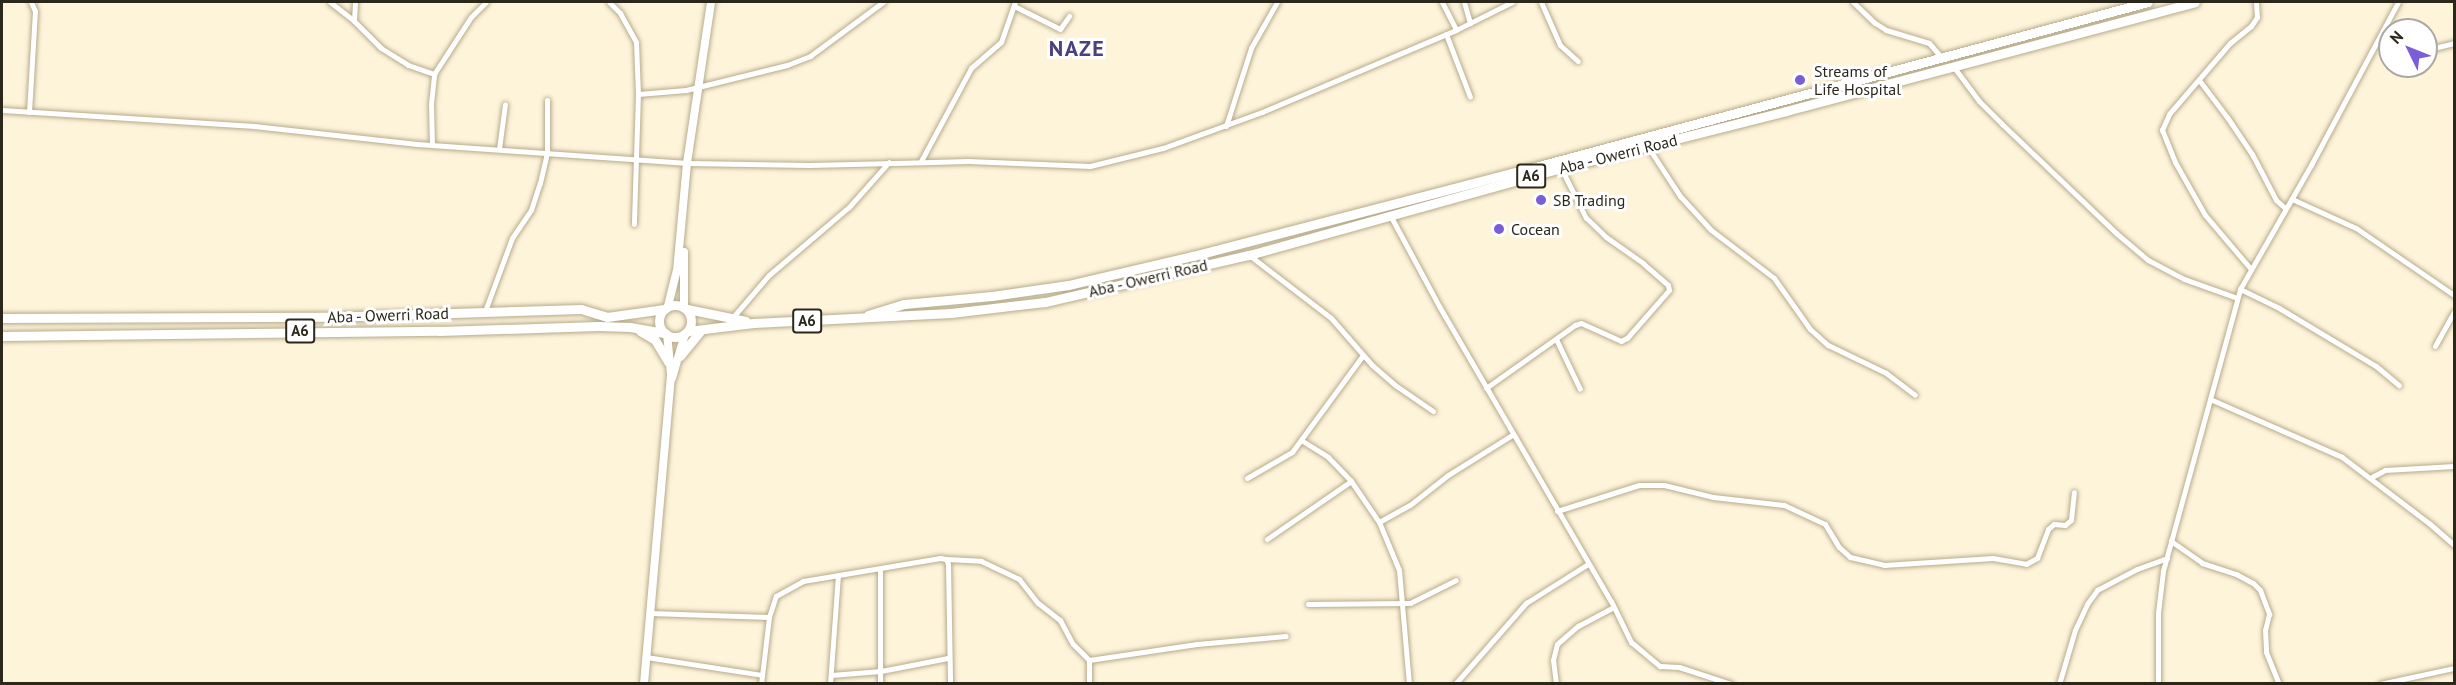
<!DOCTYPE html>
<html>
<head>
<meta charset="utf-8">
<style>
	body { margin:0 }
	#map { position:relative; width:2456px; height:685px; overflow:hidden; background:#fef4da; font-family:"PT Sans",sans-serif }
	div>[style] { position:absolute }
	[style*='--x'] { left:calc(var(--x)*1px); top:calc(var(--y)*1px); width:calc(var(--w)*1px); rotate:calc(var(--a)*1deg) }
	.roads { filter:drop-shadow(0 0 2px #b7ab8c) drop-shadow(0 0 2px #b7ab8c) }
	.street>* { height:5px; margin:-2.5px; padding:0 2.5px; transform-origin:2.5px; border-radius:2.5px; background:#fff }
	.secondary>* { height:8px; margin:-4px; padding:0 4px; transform-origin:4px; border-radius:4px; background:#fff }
	.highway>* { height:9px; margin:-4.5px; padding:0 4.5px; transform-origin:4.5px; border-radius:4.5px; background:#fff }
	.highway>.ring { margin:-4.5px; padding:0; box-sizing:content-box; background:none; border:9px solid #fff; border-radius:50% }
	.dots>* { width:16px; height:16px; translate:-50% -50%; box-sizing:border-box; border:3px solid #fff; border-radius:50% }
	span { translate:-50% -50%; white-space:nowrap; text-align:center; line-height:1.15; -webkit-text-stroke:6px #fff; paint-order:stroke }
	.shield-label span { padding:2px 4px; background:#fff; border:2px solid; border-radius:4px; -webkit-text-stroke-width:0 }
	.shield-label { font-size:15px; color:#2c271b; font-weight:700 }
	.poi-label { font-size:16px; color:#2c271b }
	.left { translate:0 -50%; text-align:left }
	.street-label { font-size:16px; color:#2c271b }
	.district-label { font-size:22px; color:#4c407d; font-weight:700; letter-spacing:1.5px }
	.frame { position:absolute; inset:0; border:3px solid #2c271b; pointer-events:none }
	.north { position:absolute; left:2378px; top:18px; width:60px; height:60px; box-sizing:border-box; background:#fff; border:2px solid #aba9a4; border-radius:50%; rotate:313deg; font-size:16px; font-weight:700; line-height:24px; text-align:center; color:#2c271b }
	.north::after { content:''; display:block; margin:auto; width:21px; height:27px; background:#7b5dd7; clip-path:polygon(50% 0,100% 100%,50% 72%,0 100%) }
</style>
</head>
<body>
<div id="map">
	<div class="roads">
		<div class="street">
			<div style="--x:330;--y:2;--w:31;--a:38"></div>
			<div style="--x:355;--y:2;--w:19;--a:93"></div>
			<div style="--x:354;--y:21;--w:38;--a:45"></div>
			<div style="--x:381;--y:48;--w:32;--a:32"></div>
			<div style="--x:408;--y:65;--w:28;--a:19"></div>
			<div style="--x:609;--y:2;--w:16;--a:45"></div>
			<div style="--x:620;--y:13;--w:33;--a:61"></div>
			<div style="--x:636;--y:42;--w:52;--a:87.8"></div>
			<div style="--x:638;--y:94;--w:130;--a:91.8"></div>
			<div style="--x:1442;--y:2;--w:31;--a:63"></div>
			<div style="--x:1464;--y:2;--w:22;--a:74"></div>
			<div style="--x:1541;--y:2;--w:47;--a:66.2"></div>
			<div style="--x:1560;--y:45;--w:24;--a:42"></div>
			<div style="--x:1853;--y:2;--w:30;--a:44"></div>
			<div style="--x:1875;--y:23;--w:13;--a:32"></div>
			<div style="--x:1886;--y:30;--w:45;--a:16.8"></div>
			<div style="--x:1929;--y:43;--w:18;--a:49"></div>
			<div style="--x:1014;--y:6;--w:51;--a:26.6"></div>
			<div style="--x:1060;--y:29;--w:16;--a:-55"></div>
			<div style="--x:1446;--y:34;--w:67;--a:69.1"></div>
			<div style="--x:2426;--y:50;--w:29;--a:-14"></div>
			<div style="--x:1953;--y:66;--w:44;--a:53.4"></div>
			<div style="--x:1979;--y:101;--w:33;--a:45"></div>
			<div style="--x:2002;--y:124;--w:158;--a:43.7"></div>
			<div style="--x:2116;--y:233;--w:42;--a:40.2"></div>
			<div style="--x:2148;--y:260;--w:41;--a:27.8"></div>
			<div style="--x:2184;--y:279;--w:56;--a:19.7"></div>
			<div style="--x:2199;--y:80;--w:46;--a:52.9"></div>
			<div style="--x:2227;--y:117;--w:45;--a:56"></div>
			<div style="--x:2252;--y:154;--w:52;--a:62.4"></div>
			<div style="--x:2276;--y:200;--w:13;--a:42"></div>
			<div style="--x:638;--y:94;--w:48;--a:-4.8"></div>
			<div style="--x:686;--y:90;--w:104;--a:-13.9"></div>
			<div style="--x:787;--y:65;--w:25;--a:-21"></div>
			<div style="--x:810;--y:56;--w:91;--a:-36.5"></div>
			<div style="--x:2;--y:110;--w:253;--a:3.6"></div>
			<div style="--x:254;--y:126;--w:164;--a:6.3"></div>
			<div style="--x:417;--y:144;--w:271;--a:4"></div>
			<div style="--x:687;--y:163;--w:122;--a:0.9"></div>
			<div style="--x:809;--y:165;--w:159;--a:-1.4"></div>
			<div style="--x:968;--y:161;--w:122;--a:2.3"></div>
			<div style="--x:1090;--y:166;--w:75;--a:-13.9"></div>
			<div style="--x:1163;--y:148;--w:105;--a:-20"></div>
			<div style="--x:1262;--y:112;--w:211;--a:-22.9"></div>
			<div style="--x:1456;--y:30;--w:63;--a:-26.6"></div>
			<div style="--x:29;--y:112;--w:101;--a:-86.6"></div>
			<div style="--x:35;--y:11;--w:10;--a:-114"></div>
			<div style="--x:1226;--y:126;--w:82;--a:-72.2"></div>
			<div style="--x:1251;--y:48;--w:53;--a:-60.5"></div>
			<div style="--x:432;--y:145;--w:41;--a:-91.4"></div>
			<div style="--x:431;--y:104;--w:30;--a:-84"></div>
			<div style="--x:434;--y:74;--w:68;--a:-57"></div>
			<div style="--x:471;--y:17;--w:21;--a:-45"></div>
			<div style="--x:1648;--y:147;--w:59;--a:56.9"></div>
			<div style="--x:1680;--y:196;--w:46;--a:47.6"></div>
			<div style="--x:1711;--y:230;--w:79;--a:37.3"></div>
			<div style="--x:1774;--y:278;--w:62;--a:54.8"></div>
			<div style="--x:1810;--y:329;--w:24;--a:42"></div>
			<div style="--x:1828;--y:345;--w:64;--a:25.8"></div>
			<div style="--x:1886;--y:373;--w:36;--a:37"></div>
			<div style="--x:499;--y:149;--w:45;--a:-82.4"></div>
			<div style="--x:921;--y:161;--w:106;--a:-61.7"></div>
			<div style="--x:971;--y:68;--w:40;--a:-41"></div>
			<div style="--x:1001;--y:42;--w:42;--a:-70.7"></div>
			<div style="--x:2292;--y:199;--w:70;--a:24.4"></div>
			<div style="--x:2356;--y:228;--w:119;--a:34.4"></div>
			<div style="--x:1390;--y:215;--w:103;--a:61.7"></div>
			<div style="--x:1439;--y:306;--w:341;--a:59.8"></div>
			<div style="--x:1611;--y:601;--w:46;--a:64"></div>
			<div style="--x:1631;--y:642;--w:38;--a:40"></div>
			<div style="--x:1660;--y:666;--w:19;--a:3"></div>
			<div style="--x:1679;--y:667;--w:55;--a:18.1"></div>
			<div style="--x:1249;--y:255;--w:103;--a:37.5"></div>
			<div style="--x:1331;--y:318;--w:62;--a:48.9"></div>
			<div style="--x:1372;--y:365;--w:30;--a:41"></div>
			<div style="--x:1395;--y:385;--w:46;--a:34.4"></div>
			<div style="--x:2250;--y:268;--w:70;--a:-130.3"></div>
			<div style="--x:2205;--y:215;--w:61;--a:-119.5"></div>
			<div style="--x:2175;--y:162;--w:35;--a:-112"></div>
			<div style="--x:2162;--y:130;--w:17;--a:-66"></div>
			<div style="--x:2169;--y:114;--w:94;--a:-49.3"></div>
			<div style="--x:2230;--y:43;--w:27;--a:-39"></div>
			<div style="--x:2251;--y:26;--w:11;--a:-56"></div>
			<div style="--x:2257;--y:17;--w:15;--a:-94"></div>
			<div style="--x:2240;--y:289;--w:43;--a:26"></div>
			<div style="--x:2279;--y:308;--w:113;--a:30.9"></div>
			<div style="--x:2376;--y:366;--w:30;--a:40"></div>
			<div style="--x:485;--y:311;--w:78;--a:-69.7"></div>
			<div style="--x:512;--y:238;--w:34;--a:-56"></div>
			<div style="--x:531;--y:210;--w:28;--a:-72"></div>
			<div style="--x:540;--y:183;--w:32;--a:-77"></div>
			<div style="--x:547;--y:152;--w:52;--a:-90"></div>
			<div style="--x:733;--y:317;--w:55;--a:-49.4"></div>
			<div style="--x:769;--y:275;--w:105;--a:-40.4"></div>
			<div style="--x:849;--y:207;--w:60;--a:-48.4"></div>
			<div style="--x:1556;--y:339;--w:55;--a:64.4"></div>
			<div style="--x:2435;--y:346;--w:39;--a:-61"></div>
			<div style="--x:1486;--y:388;--w:109;--a:-35.3"></div>
			<div style="--x:1575;--y:325;--w:6;--a:-18"></div>
			<div style="--x:1581;--y:323;--w:44;--a:24.2"></div>
			<div style="--x:1621;--y:341;--w:7;--a:-27"></div>
			<div style="--x:1627;--y:338;--w:64;--a:-48.8"></div>
			<div style="--x:1669;--y:290;--w:5;--a:-101"></div>
			<div style="--x:1668;--y:285;--w:33;--a:-139"></div>
			<div style="--x:1643;--y:263;--w:45;--a:-144.9"></div>
			<div style="--x:1606;--y:237;--w:28;--a:-136"></div>
			<div style="--x:1586;--y:218;--w:56;--a:-116.6"></div>
			<div style="--x:2210;--y:399;--w:144;--a:23.7"></div>
			<div style="--x:2342;--y:457;--w:111;--a:37.3"></div>
			<div style="--x:2430;--y:524;--w:32;--a:41"></div>
			<div style="--x:1301;--y:440;--w:32;--a:32"></div>
			<div style="--x:1328;--y:457;--w:33;--a:46"></div>
			<div style="--x:1351;--y:481;--w:50;--a:55.7"></div>
			<div style="--x:1379;--y:522;--w:52;--a:67.4"></div>
			<div style="--x:1399;--y:570;--w:114;--a:85"></div>
			<div style="--x:1247;--y:478;--w:52;--a:-30"></div>
			<div style="--x:1292;--y:452;--w:120;--a:-53.8"></div>
			<div style="--x:2370;--y:478;--w:17;--a:-28"></div>
			<div style="--x:2385;--y:470;--w:69;--a:-3.3"></div>
			<div style="--x:1557;--y:511;--w:86;--a:-17.6"></div>
			<div style="--x:1639;--y:485;--w:25;--a:0"></div>
			<div style="--x:1664;--y:485;--w:50;--a:13.8"></div>
			<div style="--x:1713;--y:497;--w:71;--a:6.4"></div>
			<div style="--x:1784;--y:505;--w:45;--a:24.9"></div>
			<div style="--x:1825;--y:524;--w:27;--a:59"></div>
			<div style="--x:1839;--y:547;--w:15;--a:42"></div>
			<div style="--x:1850;--y:557;--w:35;--a:13"></div>
			<div style="--x:1884;--y:565;--w:109;--a:-3.7"></div>
			<div style="--x:1993;--y:558;--w:34;--a:10"></div>
			<div style="--x:2026;--y:564;--w:13;--a:-29"></div>
			<div style="--x:2037;--y:558;--w:31;--a:-69"></div>
			<div style="--x:2048;--y:529;--w:8;--a:-40"></div>
			<div style="--x:2054;--y:524;--w:11;--a:5"></div>
			<div style="--x:2065;--y:525;--w:8;--a:-40"></div>
			<div style="--x:2071;--y:520;--w:28;--a:-84"></div>
			<div style="--x:1379;--y:522;--w:35;--a:-29"></div>
			<div style="--x:1410;--y:505;--w:48;--a:-38.3"></div>
			<div style="--x:1448;--y:475;--w:75;--a:-32"></div>
			<div style="--x:1267;--y:539;--w:102;--a:-34.6"></div>
			<div style="--x:2171;--y:541;--w:38;--a:35"></div>
			<div style="--x:2202;--y:563;--w:36;--a:18"></div>
			<div style="--x:2236;--y:574;--w:19;--a:28"></div>
			<div style="--x:2253;--y:583;--w:10;--a:45"></div>
			<div style="--x:2260;--y:590;--w:26;--a:69"></div>
			<div style="--x:2269;--y:614;--w:16;--a:104"></div>
			<div style="--x:2265;--y:630;--w:22;--a:87"></div>
			<div style="--x:2266;--y:652;--w:35;--a:68"></div>
			<div style="--x:946;--y:559;--w:35;--a:3"></div>
			<div style="--x:981;--y:561;--w:42;--a:25.3"></div>
			<div style="--x:1019;--y:579;--w:31;--a:52"></div>
			<div style="--x:1038;--y:603;--w:28;--a:38"></div>
			<div style="--x:1060;--y:620;--w:27;--a:62"></div>
			<div style="--x:1073;--y:644;--w:23;--a:45"></div>
			<div style="--x:1089;--y:660;--w:24;--a:90"></div>
			<div style="--x:1308;--y:604;--w:102;--a:-0.6"></div>
			<div style="--x:1410;--y:603;--w:51;--a:-26.6"></div>
			<div style="--x:650;--y:613;--w:119;--a:1.9"></div>
			<div style="--x:769;--y:617;--w:67;--a:96.8"></div>
			<div style="--x:769;--y:617;--w:22;--a:-72"></div>
			<div style="--x:776;--y:596;--w:31;--a:-29"></div>
			<div style="--x:803;--y:581;--w:139;--a:-9.5"></div>
			<div style="--x:940;--y:558;--w:6;--a:9"></div>
			<div style="--x:946;--y:559;--w:5;--a:68"></div>
			<div style="--x:948;--y:564;--w:120;--a:89"></div>
			<div style="--x:646;--y:657;--w:117;--a:8.8"></div>
			<div style="--x:1089;--y:660;--w:109;--a:-8.4"></div>
			<div style="--x:1197;--y:644;--w:89;--a:-5.1"></div>
			<div style="--x:831;--y:675;--w:50;--a:-4.6"></div>
			<div style="--x:881;--y:671;--w:68;--a:-11"></div>
			<div style="--x:830;--y:684;--w:109;--a:-85.8"></div>
			<div style="--x:880;--y:684;--w:115;--a:-90"></div>
			<div style="--x:1455;--y:684;--w:108;--a:-48.8"></div>
			<div style="--x:1526;--y:603;--w:73;--a:-32.2"></div>
			<div style="--x:1556;--y:684;--w:24;--a:-97"></div>
			<div style="--x:1553;--y:660;--w:16;--a:-76"></div>
			<div style="--x:1557;--y:644;--w:28;--a:-41"></div>
			<div style="--x:1578;--y:626;--w:40;--a:-28"></div>
			<div style="--x:2059;--y:684;--w:56;--a:-73.5"></div>
			<div style="--x:2075;--y:630;--w:29;--a:-65"></div>
			<div style="--x:2087;--y:604;--w:17;--a:-54"></div>
			<div style="--x:2097;--y:590;--w:45;--a:-27.7"></div>
			<div style="--x:2137;--y:569;--w:32;--a:-20"></div>
			<div style="--x:2158;--y:684;--w:71;--a:-90"></div>
			<div style="--x:2158;--y:613;--w:42;--a:-83.2"></div>
			<div style="--x:2163;--y:571;--w:292;--a:-74.7"></div>
			<div style="--x:2240;--y:289;--w:143;--a:-60.2"></div>
			<div style="--x:2311;--y:165;--w:185;--a:-61.9"></div>
			<div style="--x:2380;--y:684;--w:76;--a:-12.2"></div>
		</div>
		<div class="secondary">
			<div style="--x:668;--y:306;--w:36;--a:-76"></div>
			<div style="--x:677;--y:271;--w:108;--a:-84.7"></div>
			<div style="--x:687;--y:163;--w:163;--a:-81.5"></div>
			<div style="--x:684;--y:306;--w:54;--a:-90"></div>
			<div style="--x:672;--y:378;--w:46;--a:-73.5"></div>
			<div style="--x:644;--y:684;--w:311;--a:-85"></div>
			<div style="--x:671;--y:374;--w:40;--a:-95.7"></div>
		</div>
		<div class="highway">
			<div class="ring" style="left:659px;top:305px;width:23px;height:23px"></div>
			<div style="--x:687;--y:309;--w:60;--a:11.5"></div>
			<div style="--x:868;--y:315;--w:38;--a:-17"></div>
			<div style="--x:904;--y:304;--w:88;--a:-5.2"></div>
			<div style="--x:992;--y:296;--w:77;--a:-8.2"></div>
			<div style="--x:1068;--y:285;--w:128;--a:-13.1"></div>
			<div style="--x:1193;--y:256;--w:342;--a:-14.6"></div>
			<div style="--x:1524;--y:170;--w:646;--a:-15.07"></div>
			<div style="--x:2;--y:318;--w:325;--a:-0.2"></div>
			<div style="--x:327;--y:317;--w:254;--a:-1.8"></div>
			<div style="--x:581;--y:309;--w:27;--a:17"></div>
			<div style="--x:607;--y:317;--w:58;--a:-8"></div>
			<div style="--x:640;--y:331;--w:17;--a:31"></div>
			<div style="--x:655;--y:340;--w:26;--a:59"></div>
			<div style="--x:688;--y:331;--w:66;--a:-6.9"></div>
			<div style="--x:754;--y:323;--w:197;--a:-2.9"></div>
			<div style="--x:951;--y:313;--w:95;--a:-6.7"></div>
			<div style="--x:1045;--y:302;--w:209;--a:-13"></div>
			<div style="--x:1249;--y:255;--w:316;--a:-15.6"></div>
			<div style="--x:1553;--y:170;--w:240;--a:-14.2"></div>
			<div style="--x:1786;--y:111;--w:423;--a:-14.9"></div>
			<div style="--x:2;--y:336;--w:437;--a:-0.7"></div>
			<div style="--x:439;--y:331;--w:159;--a:-1.8"></div>
			<div style="--x:598;--y:326;--w:32;--a:2"></div>
			<div style="--x:630;--y:327;--w:36;--a:10"></div>
			<div style="--x:680;--y:356;--w:33;--a:-51"></div>
		</div>
	</div>
	<div class="dots">
		<div style="left:1800px;top:80px;background:#7b5dd7"></div>
		<div style="left:1541px;top:200px;background:#7b5dd7"></div>
		<div style="left:1499px;top:229px;background:#7b5dd7"></div>
	</div>
	<div class="shield-label">
		<span style="left:1531px;top:176px">A6</span>
		<span style="left:807px;top:321px">A6</span>
		<span style="left:300px;top:331px">A6</span>
	</div>
	<div class="poi-label">
		<span class="left" style="left:1814px;top:80px">Streams of<br>Life Hospital</span>
		<span class="left" style="left:1553px;top:200px">SB Trading</span>
		<span class="left" style="left:1511px;top:229px">Cocean</span>
	</div>
	<div class="street-label">
		<span style="left:1618px;top:154px;rotate:-14deg">Aba - Owerri Road</span>
		<span style="left:1148px;top:278px;rotate:-13deg">Aba - Owerri Road</span>
		<span style="left:388px;top:315px;rotate:-2deg">Aba - Owerri Road</span>
	</div>
	<div class="district-label">
		<span style="left:1077px;top:49px">NAZE</span>
	</div>
	<div class="frame"></div>
	<div class="north">N</div>
</div>
</body>
</html>
